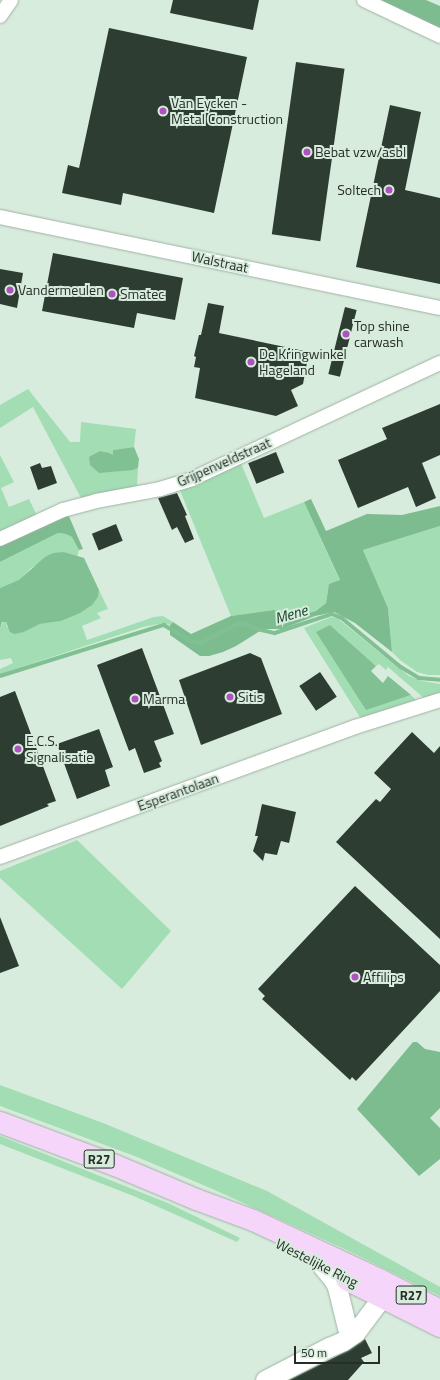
<!DOCTYPE html>
<html>
<head>
<meta charset="utf-8">
<style>
	body { margin:0 }
	#map { position:relative; width:440px; height:1380px; overflow:hidden; background:#d8ecdd; font-family:"Titillium Web",sans-serif }
	div>[style] { position:absolute }
	[style*='--x'] { left:calc(var(--x)*1px); top:calc(var(--y)*1px); width:calc(var(--w)*1px); rotate:calc(var(--a)*1deg) }
	.green>* { inset:0; background:#a3ddb3 }
	.forest>* { inset:0; background:#7cbc8e }
	.water>* { inset:0; background:#80c093 }
	.stream>* { height:3.5px; margin:-1.75px; padding:0 1.75px; transform-origin:1.75px; border-radius:1.75px; background:#80c093 }
	.building>* { inset:0; background:#2d3d32; transform-origin:0 0 }
	.roads { filter:drop-shadow(0 0 1px #9fb2a4) drop-shadow(0 0 1px #9fb2a4) }
	.street>* { height:14px; margin:-7px; padding:0 7px; transform-origin:7px; border-radius:7px; background:#fff }
	.secondary>* { height:19px; margin:-9.5px; padding:0 9.5px; transform-origin:9.5px; border-radius:9.5px; background:#fff }
	.primary>* { height:21px; margin:-10.5px; padding:0 10.5px; transform-origin:10.5px; border-radius:10.5px; background:#f5d6fa }
	.dots>* { width:11px; height:11px; translate:-50% -50%; box-sizing:border-box; border:2px solid #d8ecdd; border-radius:50% }
	span { translate:-50% -50%; white-space:nowrap; text-align:center; line-height:1.15; -webkit-text-stroke:4px #d8ecdd; paint-order:stroke }
	.shield-label span { padding:1px 3px; background:#d8ecdd; border:1px solid; border-radius:3px; -webkit-text-stroke-width:0 }
	.shield-label { font-size:13px; color:#262e28; font-weight:700 }
	.poi-label { font-size:14px; color:#262e28 }
	.left { translate:0 -50%; text-align:left }
	.right { translate:-100% -50%; text-align:right }
	.street-label { font-size:14px; color:#262e28 }
	.water-label { font-size:15px; color:#073a1d; font-style:italic }
	.scale { position:absolute; left:294px; top:1346px; width:86px; height:18px; box-sizing:border-box; border:2px solid #262e28; border-top:0; padding-left:5px; font-size:12px; line-height:14px; white-space:nowrap; color:#262e28; -webkit-text-stroke:3px #d8ecdd; paint-order:stroke }
</style>
</head>
<body>
<div id="map">
	<div class="green">
		<div style="clip-path:polygon(28px 389px,70px 442px,80px 442px,81px 422px,136px 429px,134px 447px,113px 450px,114px 456px,133px 470px,138px 468px,137px 488px,82px 500px,33px 407px,0 428px,0 405px)"></div>
		<div style="clip-path:polygon(0 455px,14px 482px,1px 488px,9px 507px,29px 499px,38px 518px,0 536px)"></div>
		<div style="clip-path:polygon(240px 461px,264px 518px,304px 502px,340px 581px,328px 589px,326px 603px,316px 611px,306px 614px,288px 614px,274px 610px,231px 616px,179px 488px)"></div>
		<div style="clip-path:polygon(440px 526px,440px 675px,428px 675px,417px 672px,400px 660px,392px 652px,388px 608px,363px 550px)"></div>
		<div style="clip-path:polygon(58px 533px,66px 534px,72px 537px,79px 550px,77px 557px,64px 552px,31px 568px,19px 581px,0 588px,0 562px)"></div>
		<div style="clip-path:polygon(99px 590px,108px 609px,97px 613px,101px 618px,82px 626px,87px 640px,154px 617px,163px 616px,173px 622px,170px 625px,164px 623px,143px 627px,0 674px,0 669px,13px 663px,11px 658px,0 660px,0 629px,3px 622px,6px 622px,7px 627px,24px 632px,40px 624px,61px 621px,98px 597px)"></div>
		<div style="clip-path:polygon(331px 617px,337px 618px,409px 676px,422px 681px,440px 684px,440px 694px,425px 699px,388px 667px,386px 670px,379px 664px,376px 666px,330px 625px,366px 709px,411px 695px,418px 702px,361px 719px,304px 628px)"></div>
		<div style="clip-path:polygon(77px 840px,171px 931px,122px 989px,0 878px,0 871px)"></div>
		<div style="clip-path:polygon(0 1085px,103px 1123px,267px 1191px,440px 1287px,440px 1296px,347px 1250px,217px 1191px,137px 1157px,0 1106px)"></div>
		<div style="clip-path:polygon(0 1136px,170px 1204px,240px 1238px,237px 1242px,136px 1197px,0 1144px)"></div>
	</div>
	<div class="forest">
		<div style="clip-path:polygon(377px 0,426px 0,440px 6px,440px 29px)"></div>
		<div style="clip-path:polygon(311px 499px,326px 531px,367px 514px,402px 515px,440px 506px,440px 526px,363px 550px,388px 608px,392px 652px,355px 623px,334px 612px,315px 616px,282px 629px,263px 629px,236px 646px,223px 652px,209px 656px,200px 656px,170px 635px,170px 625px,173px 622px,191px 634px,231px 616px,274px 610px,288px 614px,306px 614px,316px 611px,326px 603px,329px 584px,340px 580px,304px 502px)"></div>
		<div style="clip-path:polygon(68px 514px,83px 549px,79px 550px,72px 537px,66px 534px,58px 533px,0 562px,0 543px)"></div>
		<div style="clip-path:polygon(413px 1042px,417px 1042px,425px 1049px,440px 1052px,440px 1108px,430px 1118px,440px 1128px,440px 1159px,419px 1176px,357px 1109px)"></div>
	</div>
	<div class="water">
		<div style="clip-path:polygon(134px 447px,139px 459px,138px 468px,133px 470px,99px 473px,90px 465px,89px 457px,100px 451px,109px 453px,113px 455px,113px 450px)"></div>
		<div style="clip-path:polygon(64px 552px,84px 558px,99px 590px,98px 597px,92px 605px,80px 613px,61px 621px,40px 624px,24px 632px,14px 634px,10px 632px,6px 622px,2px 622px,0 629px,0 588px,19px 580px,45px 557px,53px 553px)"></div>
		<div style="clip-path:polygon(330px 625px,376px 666px,371px 671px,383px 683px,388px 676px,411px 695px,366px 710px,316px 632px)"></div>
	</div>
	<div class="stream">
		<div style="--x:0;--y:676;--w:172;--a:-17.3"></div>
		<div style="--x:164;--y:625;--w:32;--a:30"></div>
		<div style="--x:192;--y:641;--w:9;--a:13"></div>
		<div style="--x:201;--y:643;--w:36;--a:-28"></div>
		<div style="--x:233;--y:626;--w:10;--a:-17"></div>
		<div style="--x:243;--y:623;--w:15;--a:23"></div>
		<div style="--x:257;--y:629;--w:18;--a:13"></div>
		<div style="--x:275;--y:633;--w:60;--a:-18.4"></div>
		<div style="--x:332;--y:614;--w:11;--a:22"></div>
		<div style="--x:342;--y:618;--w:77;--a:39.7"></div>
		<div style="--x:401;--y:667;--w:21;--a:31"></div>
		<div style="--x:419;--y:678;--w:21;--a:5"></div>
	</div>
	<div class="building">
		<div style="clip-path:polygon(173px 0,259px 0,253px 30px,170px 13px)"></div>
		<div style="clip-path:polygon(109px 28px,247px 57px,214px 213px,123px 193px,121px 205px,62px 193px,68px 165px,79px 168px)"></div>
		<div style="left:296px;top:62px;width:49px;height:174px;rotate:8deg"></div>
		<div style="clip-path:polygon(390px 105px,421px 112px,405px 190px,440px 198px,440px 284px,356px 267px)"></div>
		<div style="clip-path:polygon(53px 253px,183px 278px,175px 320px,137px 313px,134px 328px,42px 311px)"></div>
		<div style="clip-path:polygon(0 269px,23px 273px,17px 308px,0 304px)"></div>
		<div style="clip-path:polygon(208px 303px,224px 306px,219px 333px,309px 352px,303px 384px,291px 390px,298px 406px,276px 416px,195px 398px,200px 368px,194px 367px,196px 357px,194px 356px,199px 335px,201px 335px)"></div>
		<div style="left:345px;top:307px;width:12px;height:69px;rotate:14deg"></div>
		<div style="clip-path:polygon(440px 404px,440px 455px,422px 463px,436px 498px,416px 507px,408px 487px,358px 508px,338px 460px,387px 439px,382px 428px)"></div>
		<div style="left:276px;top:452px;width:22px;height:30px;rotate:68deg"></div>
		<div style="clip-path:polygon(40px 463px,42px 468px,51px 466px,57px 483px,38px 490px,30px 467px)"></div>
		<div style="clip-path:polygon(177px 493px,187px 515px,185px 516px,194px 539px,185px 543px,177px 527px,172px 530px,158px 498px)"></div>
		<div style="left:116px;top:524px;width:18px;height:26px;rotate:68deg"></div>
		<div style="clip-path:polygon(142px 648px,174px 734px,154px 741px,162px 761px,159px 763px,161px 767px,144px 773px,135px 748px,129px 751px,97px 665px)"></div>
		<div style="clip-path:polygon(250px 653px,261px 658px,282px 714px,201px 745px,179px 680px)"></div>
		<div style="left:320px;top:672px;width:30px;height:25px;rotate:56deg"></div>
		<div style="clip-path:polygon(15px 691px,56px 801px,47px 804px,49px 806px,0 826px,0 697px)"></div>
		<div style="clip-path:polygon(99px 729px,113px 767px,105px 770px,110px 786px,77px 799px,57px 744px)"></div>
		<div style="clip-path:polygon(412px 732px,434px 753px,440px 746px,440px 939px,336px 842px,376px 799px,380px 802px,391px 789px,374px 773px)"></div>
		<div style="clip-path:polygon(262px 804px,296px 812px,289px 843px,281px 841px,277px 855px,265px 853px,263px 861px,253px 851px,258px 836px,255px 836px)"></div>
		<div style="clip-path:polygon(355px 886px,440px 965px,440px 991px,356px 1081px,352px 1077px,350px 1080px,262px 999px,265px 996px,258px 989px)"></div>
		<div style="clip-path:polygon(0 917px,19px 966px,0 973px)"></div>
		<div style="clip-path:polygon(365px 1339px,372px 1353px,361px 1358px,364px 1362px,348px 1380px,289px 1380px,349px 1350px)"></div>
	</div>
	<div class="roads">
		<div class="street">
			<div style="--x:364;--y:0;--w:84;--a:25.3"></div>
			<div style="--x:0;--y:16;--w:19;--a:-55"></div>
			<div style="--x:0;--y:217;--w:449;--a:11.7"></div>
			<div style="--x:0;--y:539;--w:69;--a:-24.7"></div>
			<div style="--x:63;--y:510;--w:34;--a:-15"></div>
			<div style="--x:96;--y:501;--w:65;--a:-10.6"></div>
			<div style="--x:160;--y:489;--w:34;--a:-17"></div>
			<div style="--x:192;--y:479;--w:274;--a:-25.1"></div>
			<div style="--x:0;--y:857;--w:378;--a:-20.1"></div>
			<div style="--x:355;--y:727;--w:89;--a:-17.6"></div>
		</div>
		<div class="secondary">
			<div style="--x:322;--y:1266;--w:17;--a:50"></div>
			<div style="--x:333;--y:1279;--w:9;--a:63"></div>
			<div style="--x:337;--y:1287;--w:42;--a:76.3"></div>
			<div style="--x:265;--y:1380;--w:72;--a:-27.3"></div>
			<div style="--x:329;--y:1347;--w:15;--a:-23"></div>
			<div style="--x:343;--y:1341;--w:14;--a:-34"></div>
			<div style="--x:355;--y:1333;--w:38;--a:-53"></div>
			<div style="--x:378;--y:1303;--w:21;--a:-65"></div>
		</div>
		<div class="primary">
			<div style="--x:0;--y:1122;--w:123;--a:20.5"></div>
			<div style="--x:115;--y:1165;--w:88;--a:22.8"></div>
			<div style="--x:196;--y:1199;--w:61;--a:20.2"></div>
			<div style="--x:253;--y:1220;--w:141;--a:25.1"></div>
			<div style="--x:381;--y:1280;--w:66;--a:27"></div>
			<div style="--x:346;--y:1279;--w:105;--a:26.6"></div>
		</div>
	</div>
	<div class="dots">
		<div style="left:163px;top:111px;background:#ae52bd"></div>
		<div style="left:307px;top:152px;background:#ae52bd"></div>
		<div style="left:389px;top:190px;background:#ae52bd"></div>
		<div style="left:10px;top:290px;background:#ae52bd"></div>
		<div style="left:112px;top:294px;background:#ae52bd"></div>
		<div style="left:346px;top:334px;background:#ae52bd"></div>
		<div style="left:251px;top:362px;background:#ae52bd"></div>
		<div style="left:230px;top:697px;background:#ae52bd"></div>
		<div style="left:135px;top:699px;background:#ae52bd"></div>
		<div style="left:18px;top:749px;background:#ae52bd"></div>
		<div style="left:355px;top:977px;background:#ae52bd"></div>
	</div>
	<div class="shield-label">
		<span style="left:99px;top:1159px">R27</span>
		<span style="left:411px;top:1295px">R27</span>
	</div>
	<div class="poi-label">
		<span class="left" style="left:171px;top:111px">Van Eycken -<br>Metal Construction</span>
		<span class="left" style="left:315px;top:152px">Bebat vzw/asbl</span>
		<span class="right" style="left:381px;top:190px">Soltech</span>
		<span class="left" style="left:18px;top:290px">Vandermeulen</span>
		<span class="left" style="left:120px;top:294px">Smatec</span>
		<span class="left" style="left:354px;top:334px">Top shine<br>carwash</span>
		<span class="left" style="left:259px;top:362px">De Kringwinkel<br>Hageland</span>
		<span class="left" style="left:238px;top:697px">Sitis</span>
		<span class="left" style="left:143px;top:699px">Marma</span>
		<span class="left" style="left:26px;top:749px">E.C.S.<br>Signalisatie</span>
		<span class="left" style="left:363px;top:977px">Affilips</span>
	</div>
	<div class="street-label">
		<span style="left:220px;top:262px;rotate:12deg">Walstraat</span>
		<span style="left:224px;top:462px;rotate:-24deg">Grijpenveldstraat</span>
		<span style="left:178px;top:792px;rotate:-20deg">Esperantolaan</span>
		<span style="left:317px;top:1263px;rotate:27deg">Westelijke Ring</span>
	</div>
	<div class="water-label">
		<span style="left:291px;top:614px;rotate:-16deg">Mene</span>
	</div>
	<div class="scale">50 m</div>
</div>
</body>
</html>
